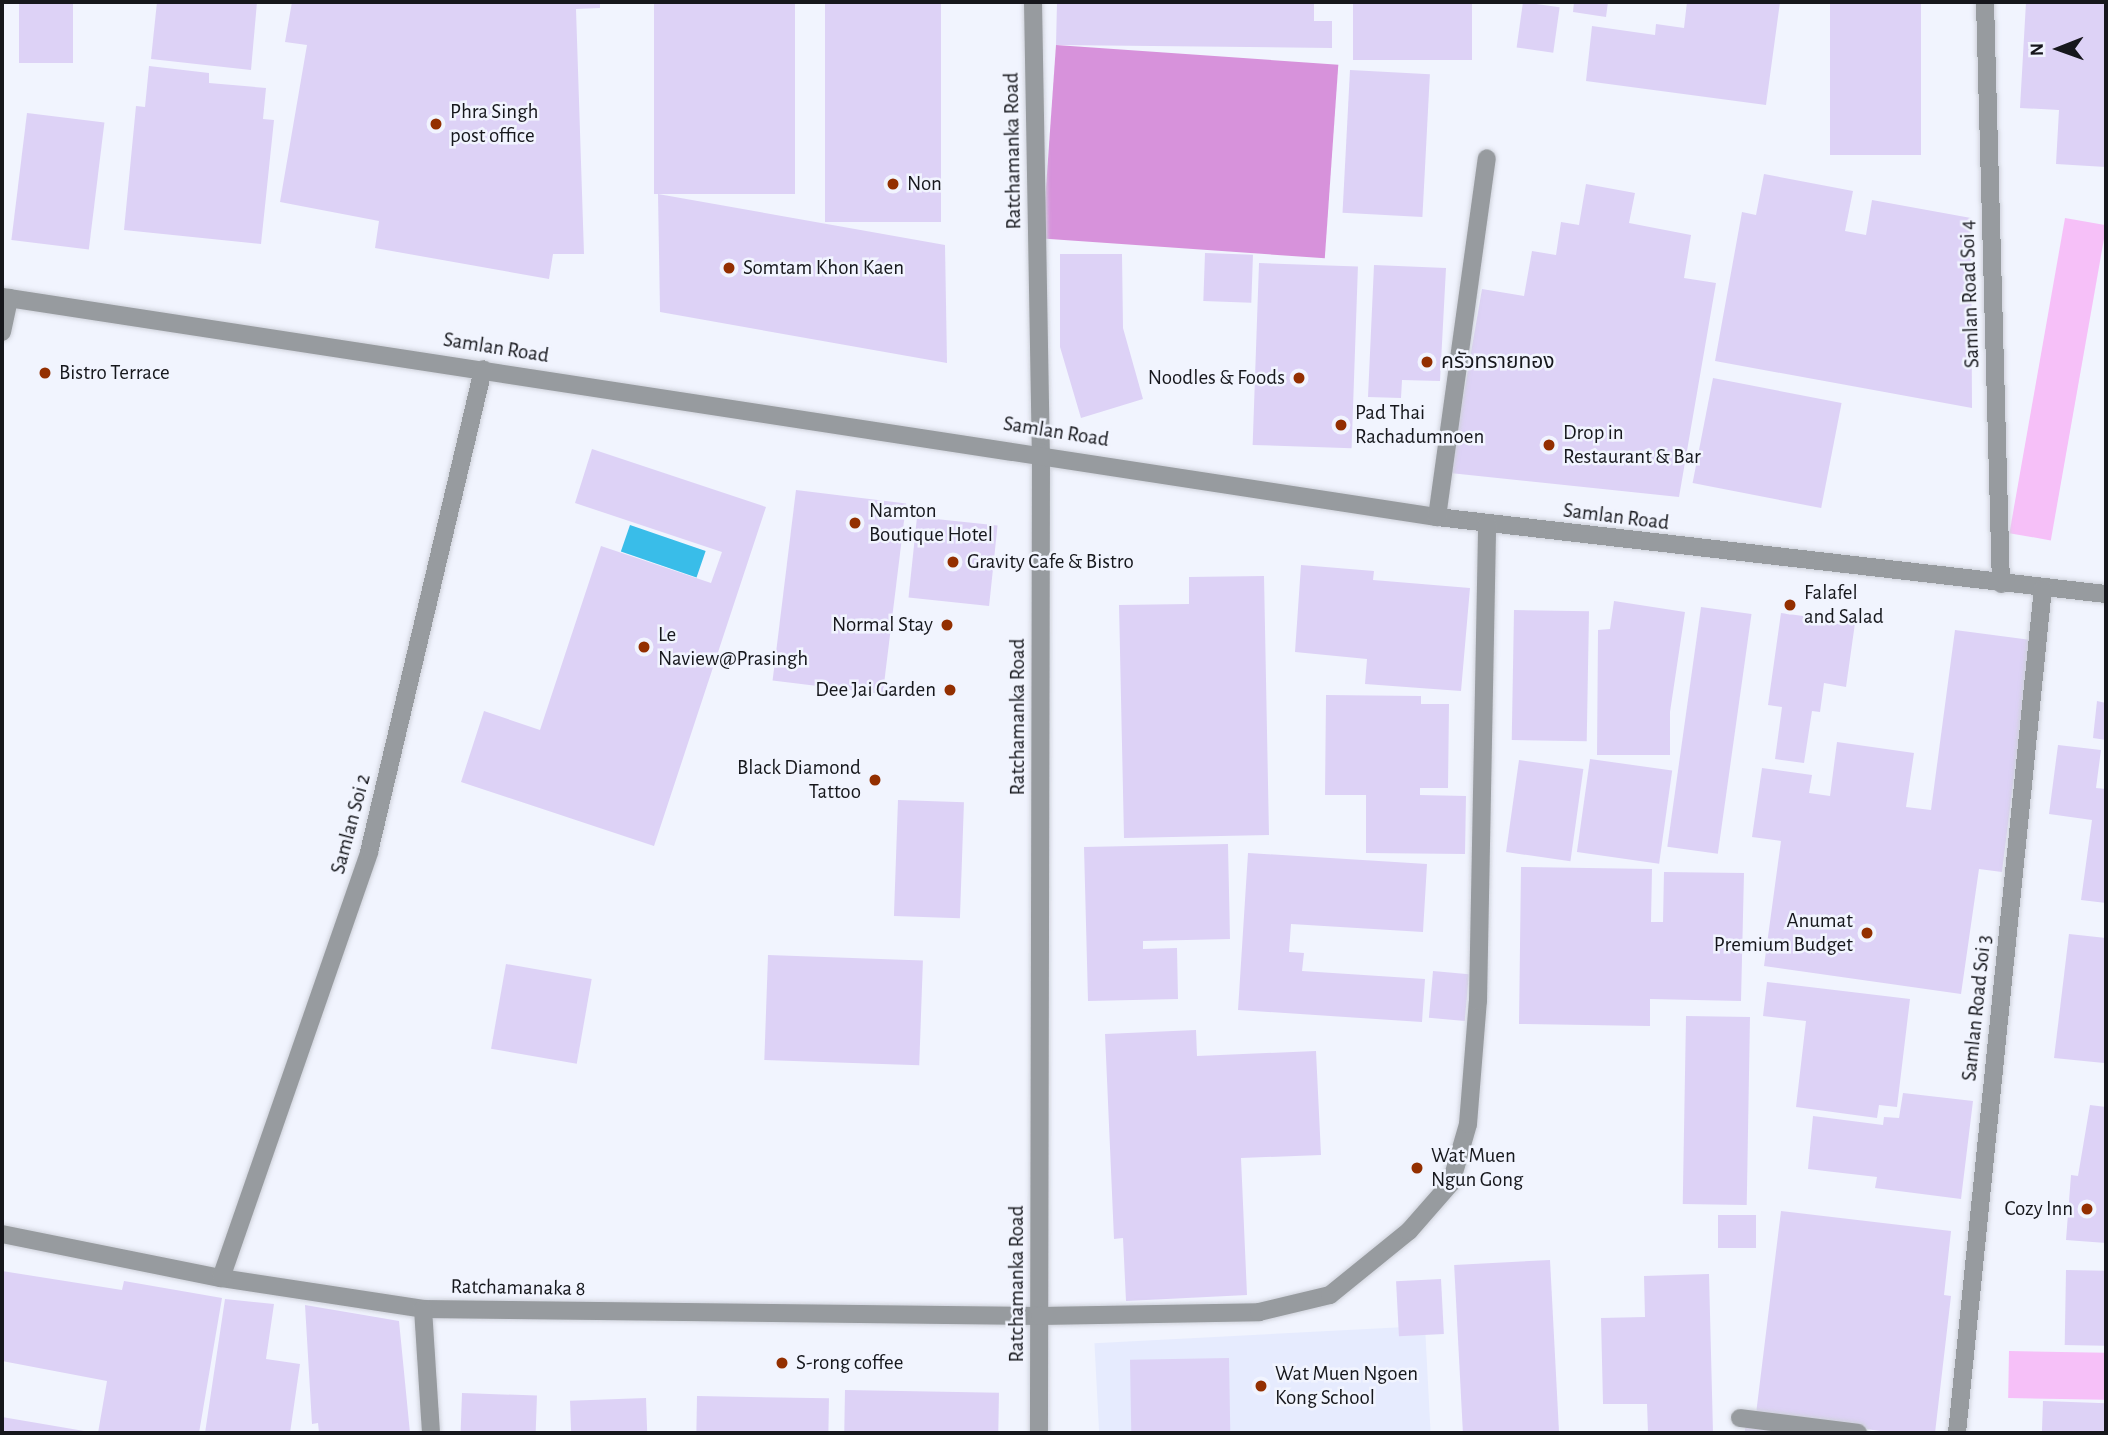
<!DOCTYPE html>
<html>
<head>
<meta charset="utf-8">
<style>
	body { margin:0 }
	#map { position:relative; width:2108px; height:1435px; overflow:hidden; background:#f1f4fe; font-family:"Alegreya Sans","Noto Sans Thai",sans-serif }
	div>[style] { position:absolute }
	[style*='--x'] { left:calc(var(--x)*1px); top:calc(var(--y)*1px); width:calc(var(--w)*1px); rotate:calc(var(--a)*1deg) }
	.built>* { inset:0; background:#e6ebfe; transform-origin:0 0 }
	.green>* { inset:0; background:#f6c0f8; transform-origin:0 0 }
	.forest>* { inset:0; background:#d792db; transform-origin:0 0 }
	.water>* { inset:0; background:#39bde9; transform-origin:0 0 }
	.building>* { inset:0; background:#ddd2f6; transform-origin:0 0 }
	.roads { filter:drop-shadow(0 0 2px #ced1da) drop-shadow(0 0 2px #ced1da) }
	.minor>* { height:18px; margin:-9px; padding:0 9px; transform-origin:9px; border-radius:9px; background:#979b9f }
	.dots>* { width:19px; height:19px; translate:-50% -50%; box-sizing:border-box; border:4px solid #f1f4fe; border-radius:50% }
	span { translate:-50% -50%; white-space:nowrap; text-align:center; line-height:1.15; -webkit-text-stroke:5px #f1f4fe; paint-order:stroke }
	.poi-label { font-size:21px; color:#16171c }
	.left { translate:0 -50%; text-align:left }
	.right { translate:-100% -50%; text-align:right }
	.street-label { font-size:21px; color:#16171c }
	.frame { position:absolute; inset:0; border:4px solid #16171c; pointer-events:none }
	.north { position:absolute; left:2024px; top:14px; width:70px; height:70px; -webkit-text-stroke:5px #f1f4fe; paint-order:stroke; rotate:269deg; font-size:19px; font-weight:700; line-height:28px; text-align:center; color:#16171c }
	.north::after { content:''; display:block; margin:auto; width:24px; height:32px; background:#16171c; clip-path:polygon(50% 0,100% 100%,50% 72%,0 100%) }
</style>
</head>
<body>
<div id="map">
	<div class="built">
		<div style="left:1425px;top:1326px;width:107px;height:331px;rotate:87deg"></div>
	</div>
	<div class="green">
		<div style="left:2065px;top:218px;width:42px;height:320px;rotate:10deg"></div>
		<div style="left:2009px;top:1351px;width:97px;height:47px;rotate:1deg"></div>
	</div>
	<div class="forest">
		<div style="left:1056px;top:45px;width:283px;height:194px;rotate:4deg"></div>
	</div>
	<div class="water">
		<div style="left:630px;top:525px;width:80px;height:28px;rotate:19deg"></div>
	</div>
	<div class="building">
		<div style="left:19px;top:2px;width:54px;height:61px"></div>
		<div style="clip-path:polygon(157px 2px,257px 2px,251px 70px,151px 59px)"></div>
		<div style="clip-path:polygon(292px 2px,600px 2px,600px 8px,576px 9px,584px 254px,553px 254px,549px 279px,375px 248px,379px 221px,280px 202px,307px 45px,285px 42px)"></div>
		<div style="left:654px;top:2px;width:141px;height:192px"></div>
		<div style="left:825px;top:2px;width:116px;height:220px"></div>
		<div style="clip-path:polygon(1057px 2px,1314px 2px,1314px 21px,1332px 21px,1332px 48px,1056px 45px)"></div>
		<div style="left:1353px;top:2px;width:119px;height:58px"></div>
		<div style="left:1523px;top:2px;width:37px;height:46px;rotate:8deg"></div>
		<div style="clip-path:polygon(1574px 2px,1608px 2px,1606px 17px,1573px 12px)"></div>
		<div style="clip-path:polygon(1687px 2px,1780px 2px,1766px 105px,1586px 81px,1592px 26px,1655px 35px,1656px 24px,1684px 28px)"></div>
		<div style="left:1830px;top:2px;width:91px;height:153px"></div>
		<div style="clip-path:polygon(2026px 2px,2106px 2px,2106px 167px,2056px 164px,2059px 110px,2020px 108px)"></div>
		<div style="clip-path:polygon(149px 66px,209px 73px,209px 83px,266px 88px,263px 119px,274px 120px,261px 244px,124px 230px,136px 106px,145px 107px)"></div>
		<div style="left:1350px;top:70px;width:80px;height:143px;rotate:3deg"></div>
		<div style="left:27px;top:113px;width:78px;height:128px;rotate:7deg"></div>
		<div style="clip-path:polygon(1764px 174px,1853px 191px,1845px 231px,1866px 235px,1872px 200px,1971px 218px,1972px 408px,1715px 361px,1742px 212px,1756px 215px)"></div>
		<div style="clip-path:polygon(1586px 184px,1635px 193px,1629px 223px,1691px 235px,1684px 278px,1716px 283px,1679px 497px,1450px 473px,1482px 289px,1524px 296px,1532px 251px,1556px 255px,1561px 222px,1579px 225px)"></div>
		<div style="clip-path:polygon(658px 194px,945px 245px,947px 363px,660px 312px)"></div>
		<div style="left:1205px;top:253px;width:48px;height:48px;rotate:2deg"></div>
		<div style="clip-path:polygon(1060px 254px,1122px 254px,1123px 328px,1143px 399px,1081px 418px,1060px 347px)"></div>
		<div style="left:1259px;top:263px;width:99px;height:182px;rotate:2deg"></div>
		<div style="clip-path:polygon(1374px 265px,1446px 268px,1440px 381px,1402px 380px,1401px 398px,1368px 397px)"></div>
		<div style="left:1713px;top:378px;width:131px;height:107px;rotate:11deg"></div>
		<div style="clip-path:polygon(592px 449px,766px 507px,654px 846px,461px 782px,484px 711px,540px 730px,601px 546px,711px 583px,722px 552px,575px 503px)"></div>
		<div style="left:796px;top:490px;width:111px;height:192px;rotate:7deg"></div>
		<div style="left:917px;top:517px;width:81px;height:81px;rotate:6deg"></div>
		<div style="clip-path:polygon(1301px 565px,1374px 571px,1373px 580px,1470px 588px,1461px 691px,1365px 684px,1367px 659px,1295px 652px)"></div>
		<div style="clip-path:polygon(1264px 576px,1269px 835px,1124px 838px,1119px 605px,1189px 604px,1189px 577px)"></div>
		<div style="clip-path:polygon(1614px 601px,1685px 612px,1670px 712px,1670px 755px,1597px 755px,1598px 630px,1610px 629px)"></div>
		<div style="left:1701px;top:607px;width:51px;height:242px;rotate:8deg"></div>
		<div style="left:1514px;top:610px;width:75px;height:130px;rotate:1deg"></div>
		<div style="clip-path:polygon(1781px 613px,1855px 623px,1846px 687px,1824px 683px,1820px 712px,1812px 711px,1804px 763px,1775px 759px,1782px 707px,1768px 705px)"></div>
		<div style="clip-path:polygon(1955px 630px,2031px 640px,2002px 872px,1979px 869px,1961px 994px,1764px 966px,1781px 841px,1752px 837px,1762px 768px,1812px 775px,1809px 793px,1830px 796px,1837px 742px,1914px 753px,1906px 807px,1931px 810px)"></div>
		<div style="clip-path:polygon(1326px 695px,1421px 696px,1421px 704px,1449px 704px,1448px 788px,1420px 788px,1420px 795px,1466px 796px,1465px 854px,1366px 853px,1366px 795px,1325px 795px)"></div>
		<div style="clip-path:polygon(2097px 701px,2106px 703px,2106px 740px,2093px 738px)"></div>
		<div style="clip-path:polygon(2058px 745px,2101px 750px,2096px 788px,2106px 789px,2106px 903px,2081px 900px,2092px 820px,2049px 814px)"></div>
		<div style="left:1590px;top:759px;width:83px;height:94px;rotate:8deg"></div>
		<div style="left:1519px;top:760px;width:65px;height:93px;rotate:8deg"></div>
		<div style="left:898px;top:800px;width:66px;height:116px;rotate:2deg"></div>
		<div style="clip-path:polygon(1228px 844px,1230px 939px,1143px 941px,1143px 949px,1177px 948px,1178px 999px,1088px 1001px,1084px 847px)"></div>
		<div style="clip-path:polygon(1248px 853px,1427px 864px,1423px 932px,1291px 924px,1289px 952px,1304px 953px,1302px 971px,1425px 979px,1422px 1022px,1238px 1010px)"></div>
		<div style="clip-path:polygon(1521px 867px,1652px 869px,1651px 922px,1663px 922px,1664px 872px,1744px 873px,1741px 1001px,1650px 999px,1650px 1026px,1519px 1024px)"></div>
		<div style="clip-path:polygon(2069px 934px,2106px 938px,2104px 1063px,2054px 1058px)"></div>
		<div style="left:768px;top:955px;width:155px;height:105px;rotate:2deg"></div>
		<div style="left:506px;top:964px;width:87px;height:86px;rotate:10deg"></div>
		<div style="left:1433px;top:971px;width:36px;height:47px;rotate:5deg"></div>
		<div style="clip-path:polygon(1767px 982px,1910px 999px,1897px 1107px,1879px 1105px,1877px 1118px,1796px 1107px,1806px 1021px,1763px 1016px)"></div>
		<div style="left:1686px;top:1016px;width:64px;height:188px;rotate:1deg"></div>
		<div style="clip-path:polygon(1196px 1030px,1197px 1056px,1316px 1051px,1321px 1155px,1241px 1158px,1247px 1295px,1126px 1301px,1123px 1238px,1114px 1239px,1105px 1034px)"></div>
		<div style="clip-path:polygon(1903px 1093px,1973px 1101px,1961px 1199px,1875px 1188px,1877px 1177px,1808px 1169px,1813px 1116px,1883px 1125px,1884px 1117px,1899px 1118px)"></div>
		<div style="clip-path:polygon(2090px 1105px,2106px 1107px,2106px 1243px,2066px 1240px,2071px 1175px,2078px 1176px)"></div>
		<div style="clip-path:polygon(1781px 1211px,1951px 1231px,1944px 1295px,1951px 1296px,1935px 1433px,1895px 1433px,1756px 1414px)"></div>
		<div style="left:1718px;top:1215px;width:38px;height:33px"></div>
		<div style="left:1550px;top:1260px;width:173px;height:96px;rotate:87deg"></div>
		<div style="left:2066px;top:1270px;width:40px;height:75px;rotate:1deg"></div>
		<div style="clip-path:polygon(2px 1271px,122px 1290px,124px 1281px,222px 1298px,199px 1433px,98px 1433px,107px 1381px,2px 1361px)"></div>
		<div style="clip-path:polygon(1709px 1274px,1713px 1433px,1648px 1433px,1647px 1404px,1603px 1404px,1601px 1318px,1645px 1317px,1644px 1276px)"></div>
		<div style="left:1441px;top:1279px;width:55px;height:45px;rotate:87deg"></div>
		<div style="clip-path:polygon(225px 1299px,274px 1304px,266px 1359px,300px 1364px,290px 1433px,205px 1433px)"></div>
		<div style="clip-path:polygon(305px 1305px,399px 1321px,410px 1433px,319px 1433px,318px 1423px,312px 1424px)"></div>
		<div style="left:1229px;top:1358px;width:75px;height:99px;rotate:89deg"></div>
		<div style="left:845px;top:1390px;width:154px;height:43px;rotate:1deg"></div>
		<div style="left:462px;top:1393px;width:75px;height:40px;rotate:2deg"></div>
		<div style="left:697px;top:1396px;width:132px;height:37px;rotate:1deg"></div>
		<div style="left:646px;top:1398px;width:35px;height:76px;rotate:88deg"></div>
		<div style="left:2043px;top:1401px;width:63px;height:32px;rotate:2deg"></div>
		<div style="clip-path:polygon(2px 1417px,90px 1432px,90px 1433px,2px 1433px)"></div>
		<div style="clip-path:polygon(1745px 1422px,1793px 1433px,1745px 1433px)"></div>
	</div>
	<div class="roads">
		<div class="minor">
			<div style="--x:1033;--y:2;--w:450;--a:89"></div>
			<div style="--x:1041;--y:452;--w:981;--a:90.12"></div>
			<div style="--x:1985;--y:2;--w:582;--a:88.43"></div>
			<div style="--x:2;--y:297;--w:1452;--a:8.72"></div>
			<div style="--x:1437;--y:517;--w:673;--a:6.57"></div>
			<div style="--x:2;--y:332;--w:35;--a:-78"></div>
			<div style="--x:1437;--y:517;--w:362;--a:-82.1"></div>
			<div style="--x:2;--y:1234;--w:223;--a:11.4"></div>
			<div style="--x:221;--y:1278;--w:204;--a:8.7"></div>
			<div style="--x:423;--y:1309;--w:617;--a:0.65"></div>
			<div style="--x:1040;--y:1316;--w:219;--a:-1"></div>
			<div style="--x:1259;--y:1312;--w:73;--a:-13.5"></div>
			<div style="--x:1330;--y:1295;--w:102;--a:-39"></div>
			<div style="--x:1409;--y:1231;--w:64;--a:-48.8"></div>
			<div style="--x:1451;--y:1183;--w:61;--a:-73.9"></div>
			<div style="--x:1468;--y:1124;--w:123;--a:-85.4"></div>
			<div style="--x:1478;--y:1001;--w:478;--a:-88.9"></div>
			<div style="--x:221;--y:1278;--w:451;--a:-70.8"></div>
			<div style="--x:369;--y:852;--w:496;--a:-76.7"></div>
			<div style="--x:423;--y:1309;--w:124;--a:86.3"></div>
			<div style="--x:1740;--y:1418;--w:119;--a:7.2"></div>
			<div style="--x:1957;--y:1433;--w:849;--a:-84.19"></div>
		</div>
	</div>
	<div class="dots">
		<div style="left:436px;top:124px;background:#932f00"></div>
		<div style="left:893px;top:184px;background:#932f00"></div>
		<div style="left:729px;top:268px;background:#932f00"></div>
		<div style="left:1427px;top:362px;background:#932f00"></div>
		<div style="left:45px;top:373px;background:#932f00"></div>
		<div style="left:1299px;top:378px;background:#932f00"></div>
		<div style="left:1341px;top:425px;background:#932f00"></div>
		<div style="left:1549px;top:445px;background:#932f00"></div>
		<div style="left:855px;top:523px;background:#932f00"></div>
		<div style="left:953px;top:562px;background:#932f00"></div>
		<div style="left:1790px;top:605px;background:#932f00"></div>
		<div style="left:947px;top:625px;background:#932f00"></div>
		<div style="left:644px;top:647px;background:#932f00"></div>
		<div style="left:950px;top:690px;background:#932f00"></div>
		<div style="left:875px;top:780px;background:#932f00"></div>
		<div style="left:1867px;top:933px;background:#932f00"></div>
		<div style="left:1417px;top:1168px;background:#932f00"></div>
		<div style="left:2087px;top:1209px;background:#932f00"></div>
		<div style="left:782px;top:1363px;background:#932f00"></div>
		<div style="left:1261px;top:1386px;background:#932f00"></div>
	</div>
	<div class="poi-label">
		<span class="left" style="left:450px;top:124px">Phra Singh<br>post office</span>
		<span class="left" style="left:907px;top:184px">Non</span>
		<span class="left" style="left:743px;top:268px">Somtam Khon Kaen</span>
		<span class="left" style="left:1441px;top:362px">ครัวทรายทอง</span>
		<span class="left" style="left:59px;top:373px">Bistro Terrace</span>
		<span class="right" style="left:1285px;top:378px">Noodles &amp; Foods</span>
		<span class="left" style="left:1355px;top:425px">Pad Thai<br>Rachadumnoen</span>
		<span class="left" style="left:1563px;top:445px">Drop in<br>Restaurant &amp; Bar</span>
		<span class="left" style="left:869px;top:523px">Namton<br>Boutique Hotel</span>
		<span class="left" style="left:967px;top:562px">Gravity Cafe &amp; Bistro</span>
		<span class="left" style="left:1804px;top:605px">Falafel<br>and Salad</span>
		<span class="right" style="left:933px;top:625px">Normal Stay</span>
		<span class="left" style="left:658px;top:647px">Le<br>Naview@Prasingh</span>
		<span class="right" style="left:936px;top:690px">Dee Jai Garden</span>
		<span class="right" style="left:861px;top:780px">Black Diamond<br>Tattoo</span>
		<span class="right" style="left:1853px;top:933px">Anumat<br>Premium Budget</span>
		<span class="left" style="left:1431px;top:1168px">Wat Muen<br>Ngun Gong</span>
		<span class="right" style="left:2073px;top:1209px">Cozy Inn</span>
		<span class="left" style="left:796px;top:1363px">S-rong coffee</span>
		<span class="left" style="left:1275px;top:1386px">Wat Muen Ngoen<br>Kong School</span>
	</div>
	<div class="street-label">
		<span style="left:1013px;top:151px;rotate:-91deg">Ratchamanka Road</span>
		<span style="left:1970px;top:294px;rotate:-92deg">Samlan Road Soi 4</span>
		<span style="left:496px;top:348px;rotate:9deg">Samlan Road</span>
		<span style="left:1056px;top:432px;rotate:9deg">Samlan Road</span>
		<span style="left:1616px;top:517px;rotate:7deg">Samlan Road</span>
		<span style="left:1018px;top:717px;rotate:-90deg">Ratchamanka Road</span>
		<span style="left:351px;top:824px;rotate:-75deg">Samlan Soi 2</span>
		<span style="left:1977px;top:1008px;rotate:-84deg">Samlan Road Soi 3</span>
		<span style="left:1017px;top:1284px;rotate:-90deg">Ratchamanka Road</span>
		<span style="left:518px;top:1288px;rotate:1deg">Ratchamanaka 8</span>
	</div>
	<div class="frame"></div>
	<div class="north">N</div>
</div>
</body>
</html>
